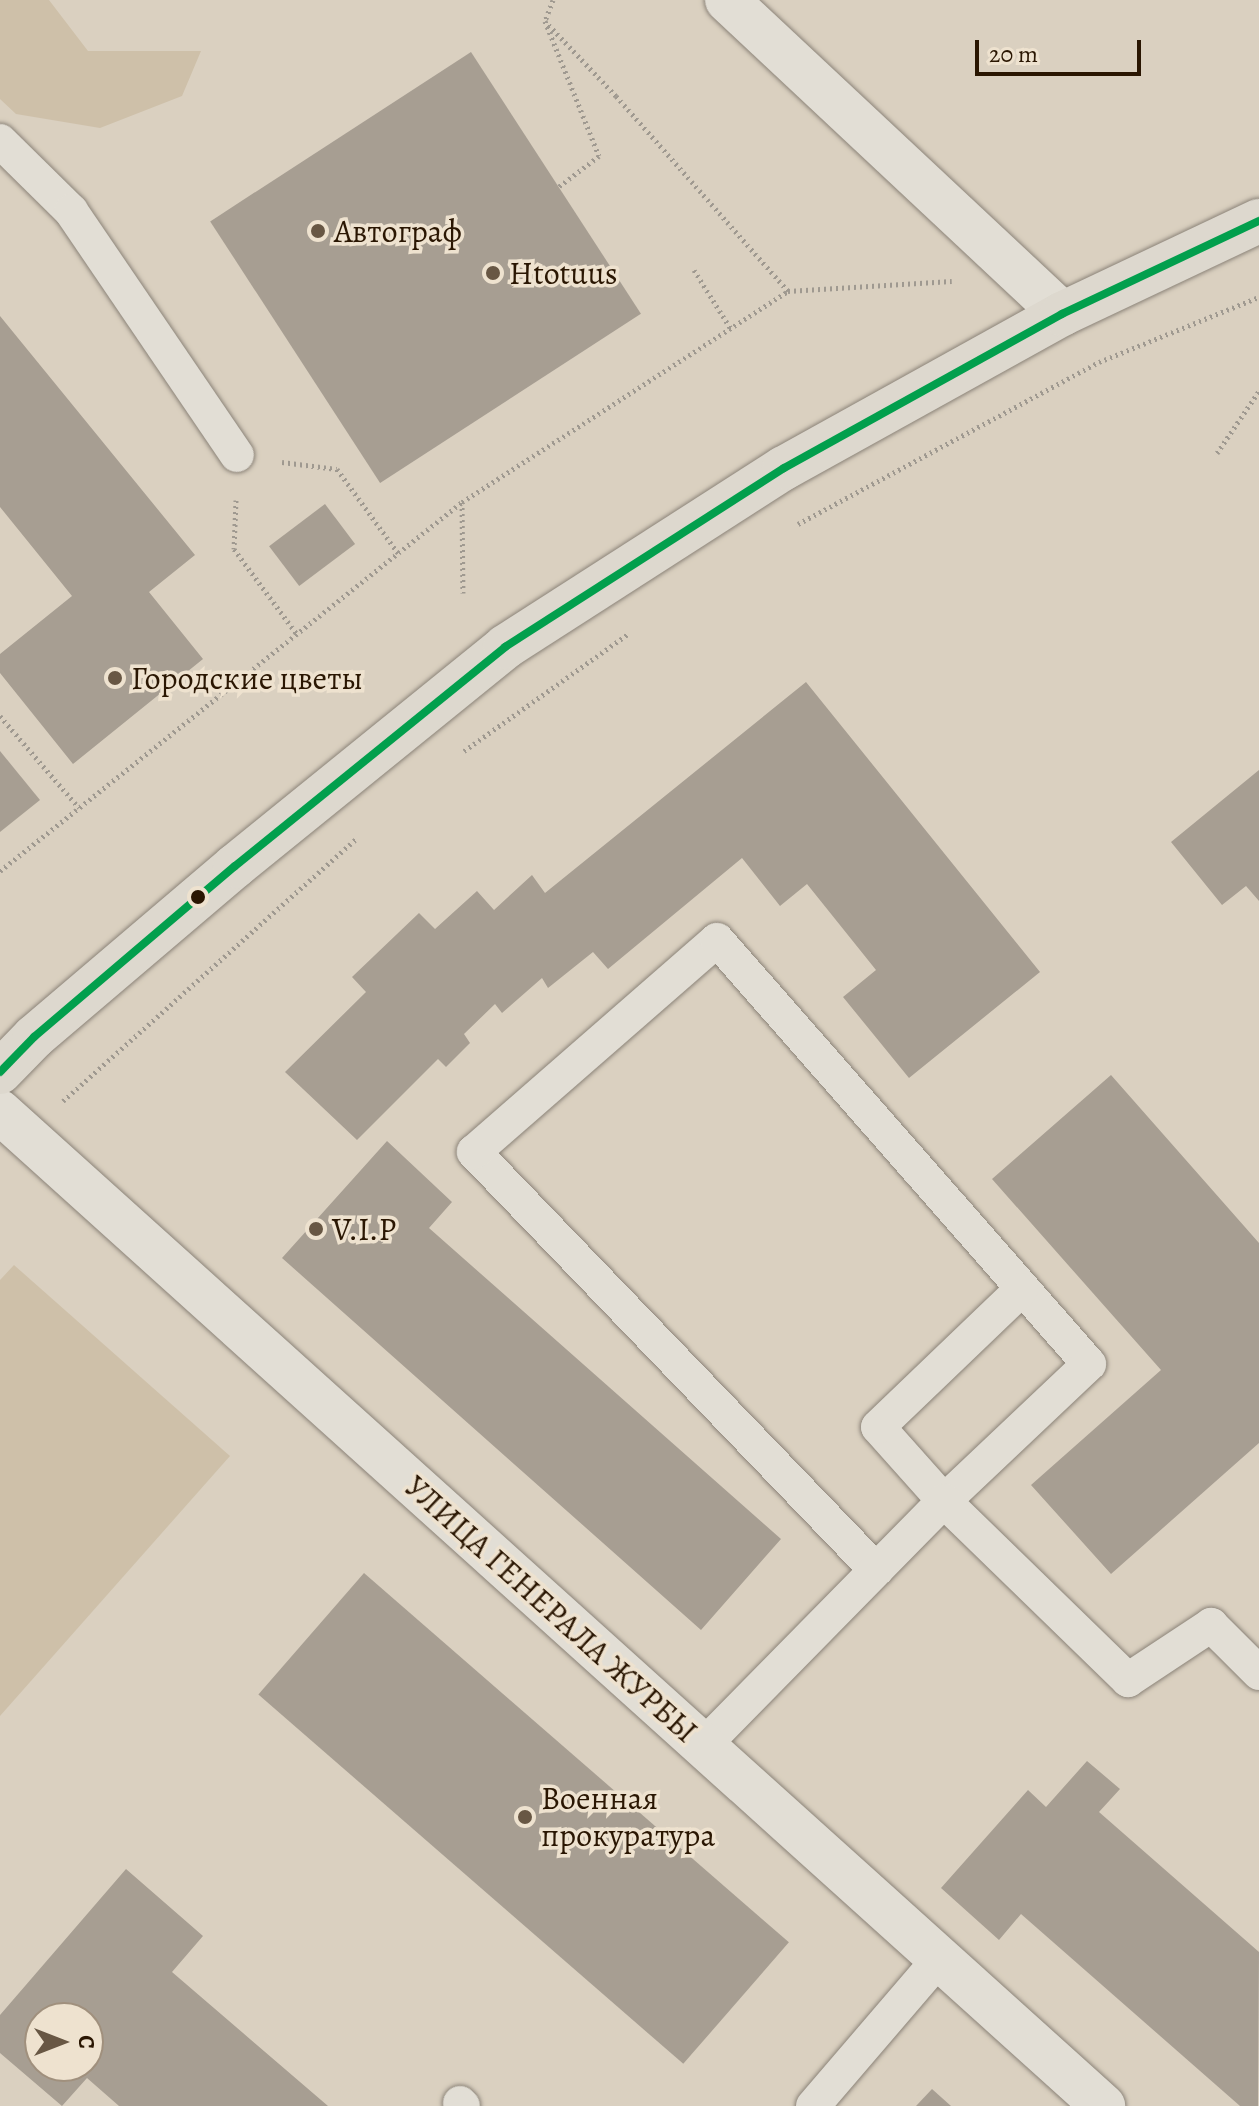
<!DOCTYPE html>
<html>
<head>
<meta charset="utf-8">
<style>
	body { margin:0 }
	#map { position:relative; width:1259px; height:2106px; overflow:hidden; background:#dad0c0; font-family:Alegreya,serif }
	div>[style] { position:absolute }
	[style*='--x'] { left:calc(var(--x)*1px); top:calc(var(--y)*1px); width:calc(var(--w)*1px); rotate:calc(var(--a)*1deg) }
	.green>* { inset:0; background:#cec0a9 }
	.building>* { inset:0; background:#a79e92; transform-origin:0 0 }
	.path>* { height:5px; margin-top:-2.5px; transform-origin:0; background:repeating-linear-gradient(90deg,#9f9990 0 2px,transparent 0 6px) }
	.roads { filter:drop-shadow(0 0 2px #8b8378) drop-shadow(0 0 2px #8b8378) }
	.lane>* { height:34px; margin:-17px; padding:0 17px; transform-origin:17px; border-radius:17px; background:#e2ded5 }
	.street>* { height:44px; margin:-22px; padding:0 22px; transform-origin:22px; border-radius:22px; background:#e2ded5 }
	.primary>* { height:44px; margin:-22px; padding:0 22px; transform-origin:22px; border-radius:22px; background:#ddd8ce }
	.bus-1>* { height:8px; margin:-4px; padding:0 4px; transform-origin:4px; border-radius:4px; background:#029f4d }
	.dots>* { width:22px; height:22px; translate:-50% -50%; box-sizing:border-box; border:4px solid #eee2cf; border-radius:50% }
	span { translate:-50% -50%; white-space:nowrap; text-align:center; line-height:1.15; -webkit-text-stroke:7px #eee2cf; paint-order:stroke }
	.poi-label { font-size:32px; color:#2a1602 }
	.left { translate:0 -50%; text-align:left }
	.street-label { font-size:32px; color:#2a1602 }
	.north { position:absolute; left:24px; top:2002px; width:80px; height:80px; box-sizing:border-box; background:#eee2cf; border:2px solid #a0907d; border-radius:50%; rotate:90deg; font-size:22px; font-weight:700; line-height:32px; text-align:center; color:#2a1602 }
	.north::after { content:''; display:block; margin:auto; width:28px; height:36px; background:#685744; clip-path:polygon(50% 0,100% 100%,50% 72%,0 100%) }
	.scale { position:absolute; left:975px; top:40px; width:166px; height:36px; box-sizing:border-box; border:4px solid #2a1602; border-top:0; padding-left:10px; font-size:24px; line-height:28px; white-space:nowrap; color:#2a1602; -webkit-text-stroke:6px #eee2cf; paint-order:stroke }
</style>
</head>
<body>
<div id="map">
	<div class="green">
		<div style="clip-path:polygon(0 0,49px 0,88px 51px,201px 51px,182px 96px,100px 128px,16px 114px,0 99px)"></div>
		<div style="clip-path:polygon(14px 1265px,230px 1456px,0 1716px,0 1280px)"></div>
	</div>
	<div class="building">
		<div style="left:471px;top:52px;width:312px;height:311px;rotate:57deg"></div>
		<div style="clip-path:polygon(0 316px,195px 555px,149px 592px,203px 659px,73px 764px,0 673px,0 654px,72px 596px,0 507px)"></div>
		<div style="left:325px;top:504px;width:50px;height:70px;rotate:53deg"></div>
		<div style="clip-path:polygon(806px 682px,1040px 972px,909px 1078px,843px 997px,876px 970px,807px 884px,780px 906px,742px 858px,608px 969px,593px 952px,548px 988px,542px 978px,502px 1013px,495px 1004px,464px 1034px,470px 1043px,446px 1067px,438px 1059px,357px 1140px,285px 1072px,366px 992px,352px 977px,419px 913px,435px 929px,477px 891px,494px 910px,532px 875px,545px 893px)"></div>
		<div style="clip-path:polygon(0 751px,40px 800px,0 832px)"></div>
		<div style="clip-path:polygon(1259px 770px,1259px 901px,1246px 886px,1222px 905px,1171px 842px)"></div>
		<div style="clip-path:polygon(1111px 1075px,1259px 1243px,1259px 1443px,1111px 1574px,1031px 1485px,1161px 1370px,992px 1179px)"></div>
		<div style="clip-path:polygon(387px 1141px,452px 1202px,429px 1228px,781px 1539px,701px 1630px,282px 1258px)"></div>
		<div style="left:364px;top:1573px;width:563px;height:161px;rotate:41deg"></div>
		<div style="clip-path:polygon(1087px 1761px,1120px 1789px,1099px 1812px,1259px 1952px,1258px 2106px,1240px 2106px,1021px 1914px,999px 1940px,941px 1888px,1028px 1790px,1046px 1807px)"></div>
		<div style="clip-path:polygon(evenodd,126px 1869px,203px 1936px,172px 1972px,328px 2106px,119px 2106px,87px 2078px,62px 2106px,0 2053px,0 2015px,126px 1869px,40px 2018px,88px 2018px,88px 2066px,40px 2066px,40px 2018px)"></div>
		<div style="clip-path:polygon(932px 2089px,951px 2106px,916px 2106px)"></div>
	</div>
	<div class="path">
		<div style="--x:553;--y:0;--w:22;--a:111"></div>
		<div style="--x:545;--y:21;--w:145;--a:68.2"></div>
		<div style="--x:599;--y:156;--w:53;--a:142.7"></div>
		<div style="--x:694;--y:270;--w:70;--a:57.9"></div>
		<div style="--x:788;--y:291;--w:164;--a:-3.5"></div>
		<div style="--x:1217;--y:453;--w:75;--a:-55.9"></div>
		<div style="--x:282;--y:462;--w:55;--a:7.3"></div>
		<div style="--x:337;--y:469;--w:104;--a:54"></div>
		<div style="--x:236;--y:500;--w:49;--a:92.3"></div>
		<div style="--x:234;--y:549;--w:106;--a:53.5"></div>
		<div style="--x:462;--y:502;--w:91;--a:89.4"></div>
		<div style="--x:798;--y:524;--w:342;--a:-28.3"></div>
		<div style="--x:1099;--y:362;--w:173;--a:-22.1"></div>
		<div style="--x:0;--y:716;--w:121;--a:49.3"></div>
		<div style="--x:464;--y:751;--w:201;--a:-35.5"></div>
		<div style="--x:0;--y:871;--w:591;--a:-38.61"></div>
		<div style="--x:462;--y:502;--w:388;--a:-32.9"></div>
		<div style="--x:788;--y:291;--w:260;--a:-131.4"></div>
		<div style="--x:616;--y:96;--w:103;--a:-133.4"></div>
		<div style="--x:63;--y:1101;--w:394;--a:-41.8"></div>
	</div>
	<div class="roads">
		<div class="lane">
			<div style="--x:0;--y:141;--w:100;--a:44.6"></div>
			<div style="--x:71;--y:211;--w:295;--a:55.8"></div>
			<div style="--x:876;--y:1570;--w:580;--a:-133.88"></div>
			<div style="--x:474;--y:1152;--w:322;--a:-41.1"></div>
			<div style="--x:717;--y:940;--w:564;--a:48.74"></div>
			<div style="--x:1089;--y:1364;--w:199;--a:136.6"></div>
			<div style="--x:944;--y:1501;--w:99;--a:-131.7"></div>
			<div style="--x:878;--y:1427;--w:198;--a:-43.8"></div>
			<div style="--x:703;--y:1746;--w:344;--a:-45.5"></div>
			<div style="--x:944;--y:1501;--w:257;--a:44.2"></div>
			<div style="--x:1128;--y:1680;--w:100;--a:-33.5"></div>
			<div style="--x:1211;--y:1625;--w:68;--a:45"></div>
			<div style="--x:460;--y:2103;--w:4;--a:45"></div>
			<div style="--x:813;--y:2106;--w:195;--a:-49.4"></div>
		</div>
		<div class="street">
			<div style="--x:727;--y:0;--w:459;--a:43.1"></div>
			<div style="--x:0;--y:1112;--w:1485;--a:42.02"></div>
		</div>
		<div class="primary">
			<div style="--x:0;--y:1072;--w:49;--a:-45.8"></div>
			<div style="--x:34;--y:1037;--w:264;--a:-40.4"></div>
			<div style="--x:235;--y:866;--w:348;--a:-39"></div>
			<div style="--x:505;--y:647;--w:331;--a:-32.7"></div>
			<div style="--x:784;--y:468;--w:318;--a:-29"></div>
			<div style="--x:1062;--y:314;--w:218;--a:-25.3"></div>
		</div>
	</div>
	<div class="bus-1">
		<div style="--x:0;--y:1072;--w:49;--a:-45.8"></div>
		<div style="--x:34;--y:1037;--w:264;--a:-40.4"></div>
		<div style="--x:235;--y:866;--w:348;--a:-39"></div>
		<div style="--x:505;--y:647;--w:331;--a:-32.7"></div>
		<div style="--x:784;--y:468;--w:318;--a:-29"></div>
		<div style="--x:1062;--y:314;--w:218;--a:-25.3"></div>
	</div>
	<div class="dots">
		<div style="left:318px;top:231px;background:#685744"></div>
		<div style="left:493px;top:273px;background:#685744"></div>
		<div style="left:115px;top:678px;background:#685744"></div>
		<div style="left:198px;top:897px;background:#2a1602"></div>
		<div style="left:316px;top:1229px;background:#685744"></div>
		<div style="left:525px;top:1817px;background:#685744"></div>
	</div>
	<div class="poi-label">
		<span class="left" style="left:334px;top:231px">Автограф</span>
		<span class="left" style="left:509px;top:273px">Htotuus</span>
		<span class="left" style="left:131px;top:678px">Городские цветы</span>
		<span class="left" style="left:332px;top:1229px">V.I.P</span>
		<span class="left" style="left:541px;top:1817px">Военная<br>прокуратура</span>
	</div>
	<div class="street-label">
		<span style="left:551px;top:1609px;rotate:42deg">УЛИЦА ГЕНЕРАЛА ЖУРБЫ</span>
	</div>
	<div class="north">С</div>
	<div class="scale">20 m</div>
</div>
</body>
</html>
